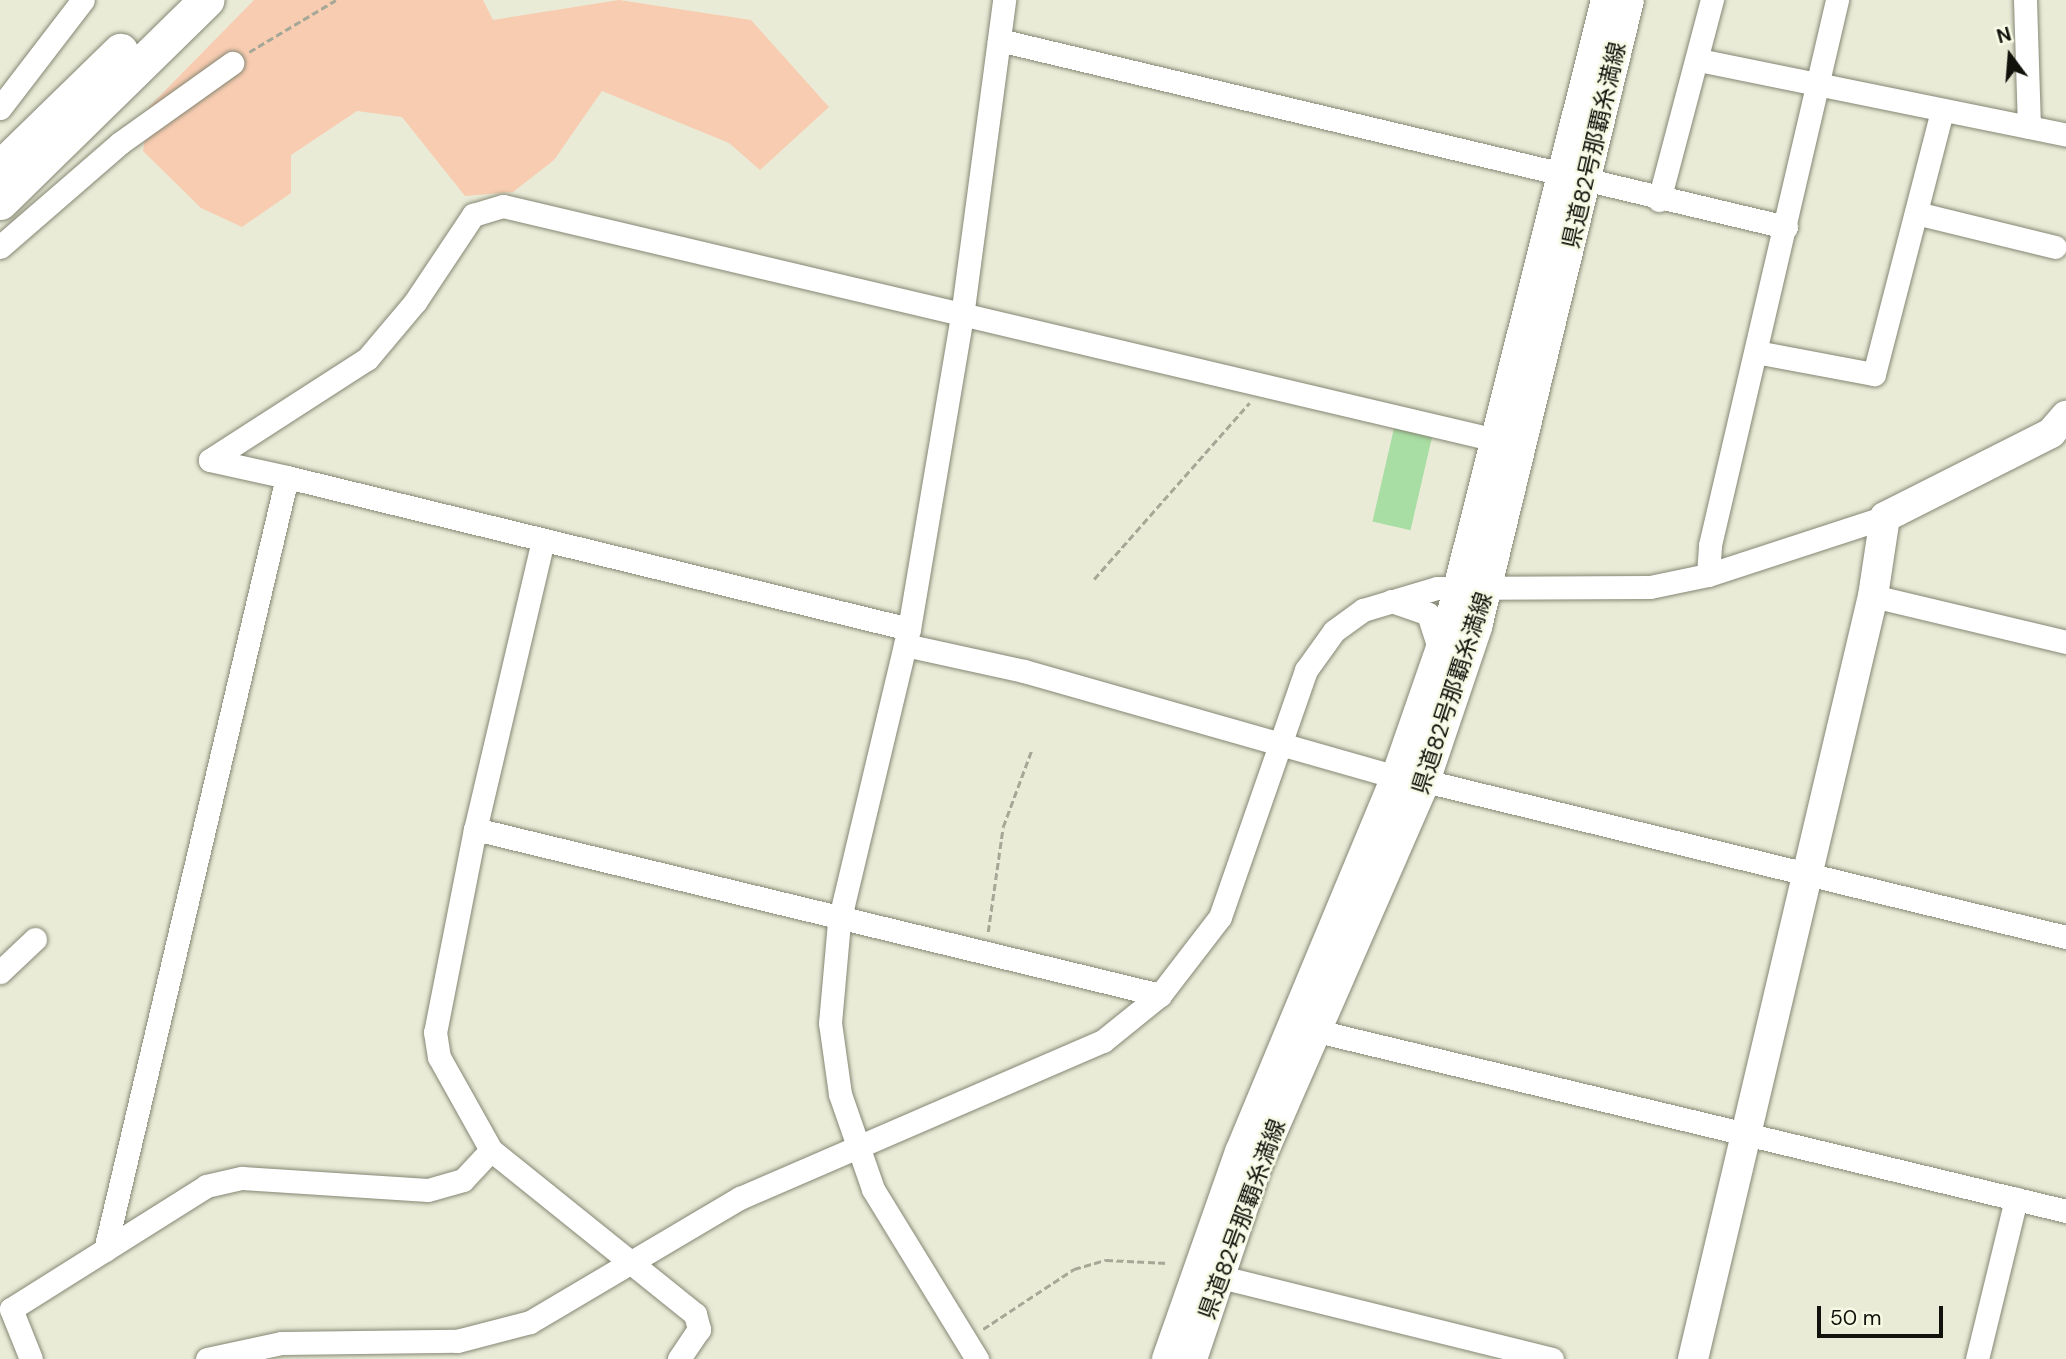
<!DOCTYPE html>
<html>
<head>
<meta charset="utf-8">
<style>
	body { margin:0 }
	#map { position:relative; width:2066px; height:1359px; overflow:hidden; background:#e9ebd7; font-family:"DM Sans","Noto Sans JP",sans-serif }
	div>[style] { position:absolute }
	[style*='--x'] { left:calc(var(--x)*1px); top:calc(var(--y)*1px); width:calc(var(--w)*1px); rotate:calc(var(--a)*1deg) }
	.green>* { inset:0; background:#f8ccb1 }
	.building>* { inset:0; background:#a8dda3; transform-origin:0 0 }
	.path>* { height:2.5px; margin-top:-1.25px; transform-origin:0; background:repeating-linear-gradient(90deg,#a5a797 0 7px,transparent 0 10.5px) }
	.roads { filter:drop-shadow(0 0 2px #858774) drop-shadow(0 0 2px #858774) }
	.minor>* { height:23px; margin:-11.5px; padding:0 11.5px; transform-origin:11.5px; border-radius:11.5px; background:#fff }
	.major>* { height:30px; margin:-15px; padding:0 15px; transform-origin:15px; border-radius:15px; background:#fff }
	.highway>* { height:35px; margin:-17.5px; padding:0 17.5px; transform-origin:17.5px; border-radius:17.5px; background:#fff }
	span { translate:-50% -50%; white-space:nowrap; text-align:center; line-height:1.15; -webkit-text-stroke:5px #f6f9e4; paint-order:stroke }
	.street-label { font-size:23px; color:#11120b }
	.north { position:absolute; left:1975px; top:21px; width:70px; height:70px; -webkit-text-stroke:5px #f6f9e4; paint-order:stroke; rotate:344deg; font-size:19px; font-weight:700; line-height:28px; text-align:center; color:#11120b }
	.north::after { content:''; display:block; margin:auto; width:24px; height:32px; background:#11120b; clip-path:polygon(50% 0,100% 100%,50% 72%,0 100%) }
	.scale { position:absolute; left:1817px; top:1306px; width:126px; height:32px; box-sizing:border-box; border:4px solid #11120b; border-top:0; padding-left:9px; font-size:21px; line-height:24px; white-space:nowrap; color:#11120b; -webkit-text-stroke:5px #f6f9e4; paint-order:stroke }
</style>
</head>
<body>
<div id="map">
	<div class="green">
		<div style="clip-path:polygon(254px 0,483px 0,493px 20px,619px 0,751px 20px,829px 107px,760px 170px,729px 143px,602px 91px,554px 160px,513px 192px,465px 196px,402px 117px,357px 111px,291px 155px,291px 193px,242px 227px,201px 208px,143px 151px,149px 107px)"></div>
	</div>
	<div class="building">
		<div style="left:1395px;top:424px;width:39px;height:100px;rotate:13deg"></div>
	</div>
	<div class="path">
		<div style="--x:249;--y:52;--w:101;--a:-30.9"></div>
		<div style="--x:1094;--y:579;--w:235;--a:-48.6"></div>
		<div style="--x:988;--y:932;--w:106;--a:-81.9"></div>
		<div style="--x:1003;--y:827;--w:83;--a:-69.6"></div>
		<div style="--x:983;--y:1329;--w:109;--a:-33.4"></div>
		<div style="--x:1074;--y:1269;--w:33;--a:-16"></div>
		<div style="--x:1106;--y:1260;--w:62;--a:2.8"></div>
	</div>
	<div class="roads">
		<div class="minor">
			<div style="--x:2025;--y:0;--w:127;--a:88.2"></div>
			<div style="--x:999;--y:40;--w:809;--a:13.37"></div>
			<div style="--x:1699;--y:60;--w:375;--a:11.5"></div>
			<div style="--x:0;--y:108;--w:136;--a:-52.5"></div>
			<div style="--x:1659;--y:200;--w:207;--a:-75.2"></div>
			<div style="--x:1916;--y:213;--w:143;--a:13.7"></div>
			<div style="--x:0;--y:247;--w:159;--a:-40.9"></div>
			<div style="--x:120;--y:143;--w:138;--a:-35.5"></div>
			<div style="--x:1756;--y:352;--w:120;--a:10.6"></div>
			<div style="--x:1874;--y:374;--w:271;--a:-75.5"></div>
			<div style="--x:287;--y:477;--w:79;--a:-167.6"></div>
			<div style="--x:210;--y:460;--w:187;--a:-32.8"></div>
			<div style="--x:367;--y:359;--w:75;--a:-49.9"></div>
			<div style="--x:415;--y:302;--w:105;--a:-56.3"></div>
			<div style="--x:473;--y:215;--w:31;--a:-17"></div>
			<div style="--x:503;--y:206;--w:1020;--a:13.26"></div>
			<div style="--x:543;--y:540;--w:297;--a:103.2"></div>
			<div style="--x:475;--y:829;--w:207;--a:101.1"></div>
			<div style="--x:435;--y:1032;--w:25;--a:81"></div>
			<div style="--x:439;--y:1057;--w:107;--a:60.8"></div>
			<div style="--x:491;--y:1150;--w:262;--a:38.8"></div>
			<div style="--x:695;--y:1314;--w:16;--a:75"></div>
			<div style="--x:699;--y:1329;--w:36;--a:124"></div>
			<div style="--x:1708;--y:575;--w:30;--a:-86"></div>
			<div style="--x:1710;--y:545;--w:560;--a:-76.88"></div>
			<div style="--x:1873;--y:596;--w:198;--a:13.4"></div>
			<div style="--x:1391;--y:601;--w:39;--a:19"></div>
			<div style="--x:1428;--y:614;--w:39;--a:72"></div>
			<div style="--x:905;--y:645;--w:122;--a:12.3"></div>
			<div style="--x:1024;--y:671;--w:387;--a:15.9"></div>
			<div style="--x:1425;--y:781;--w:660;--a:13.68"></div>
			<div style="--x:475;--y:829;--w:705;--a:13.62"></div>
			<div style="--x:0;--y:972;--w:48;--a:-43.3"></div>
			<div style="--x:1317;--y:1031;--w:770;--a:13.51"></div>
			<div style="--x:105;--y:1250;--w:794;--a:-76.75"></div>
			<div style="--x:287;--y:477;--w:640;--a:13.73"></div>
			<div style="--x:1217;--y:1276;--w:345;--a:13.9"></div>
			<div style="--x:31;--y:1359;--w:54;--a:-111.8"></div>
			<div style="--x:11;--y:1309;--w:231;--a:-32.2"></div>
			<div style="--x:206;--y:1186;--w:37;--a:-13"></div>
			<div style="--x:242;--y:1178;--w:186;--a:3.7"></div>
			<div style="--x:428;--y:1190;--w:36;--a:-16"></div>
			<div style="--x:463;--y:1180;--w:41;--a:-47"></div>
			<div style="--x:207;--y:1359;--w:76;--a:-12.2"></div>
			<div style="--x:281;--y:1343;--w:176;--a:-0.7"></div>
			<div style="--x:457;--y:1341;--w:75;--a:-14.6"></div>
			<div style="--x:530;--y:1322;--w:244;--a:-30.6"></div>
			<div style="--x:740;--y:1198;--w:395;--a:-23.4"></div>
			<div style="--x:1103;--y:1041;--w:73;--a:-38.9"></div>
			<div style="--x:1160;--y:995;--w:98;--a:-52.4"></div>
			<div style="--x:1220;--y:917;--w:262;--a:-70.8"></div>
			<div style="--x:1306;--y:670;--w:48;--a:-54.3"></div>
			<div style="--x:1334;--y:631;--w:36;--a:-36"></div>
			<div style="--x:1363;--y:610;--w:77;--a:-16.6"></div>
			<div style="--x:1437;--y:588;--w:213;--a:-0.3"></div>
			<div style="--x:1650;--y:587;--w:59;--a:-11.7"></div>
			<div style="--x:1708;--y:575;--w:186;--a:-18.1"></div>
			<div style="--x:977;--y:1359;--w:199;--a:-121.5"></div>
			<div style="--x:873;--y:1189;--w:101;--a:-109.2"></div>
			<div style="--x:840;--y:1094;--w:72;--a:-98"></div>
			<div style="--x:830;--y:1023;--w:101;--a:-84.9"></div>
			<div style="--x:839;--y:922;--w:301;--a:-76.6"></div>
			<div style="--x:909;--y:629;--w:317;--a:-80.4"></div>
			<div style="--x:962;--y:316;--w:319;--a:-82.4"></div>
			<div style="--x:1977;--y:1359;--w:165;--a:-76.3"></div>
		</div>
		<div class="major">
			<div style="--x:1167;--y:1359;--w:219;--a:-70.6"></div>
			<div style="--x:1240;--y:1152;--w:406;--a:-67.4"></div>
			<div style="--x:1396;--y:777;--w:161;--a:-70.8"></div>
			<div style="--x:1449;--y:625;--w:644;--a:-75.9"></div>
			<div style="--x:1192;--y:1359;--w:204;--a:-71.4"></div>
			<div style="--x:1257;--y:1166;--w:420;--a:-66.4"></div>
			<div style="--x:1425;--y:781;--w:163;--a:-71.3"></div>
			<div style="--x:1477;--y:627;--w:645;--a:-76.37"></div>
			<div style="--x:1693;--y:1359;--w:784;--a:-76.73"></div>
			<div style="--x:1873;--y:596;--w:80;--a:-81.4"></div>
			<div style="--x:1885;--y:517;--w:186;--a:-26.8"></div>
			<div style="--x:2051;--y:433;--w:23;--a:-49"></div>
		</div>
		<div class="highway">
			<div style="--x:0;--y:168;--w:168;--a:-44.3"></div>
			<div style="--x:0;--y:202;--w:289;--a:-44.4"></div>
		</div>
	</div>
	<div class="street-label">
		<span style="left:1594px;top:145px;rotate:-77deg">県道82号那覇糸満線</span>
		<span style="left:1452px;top:693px;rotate:-72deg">県道82号那覇糸満線</span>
		<span style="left:1242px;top:1219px;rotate:-70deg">県道82号那覇糸満線</span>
	</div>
	<div class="north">N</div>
	<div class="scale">50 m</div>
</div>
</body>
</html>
